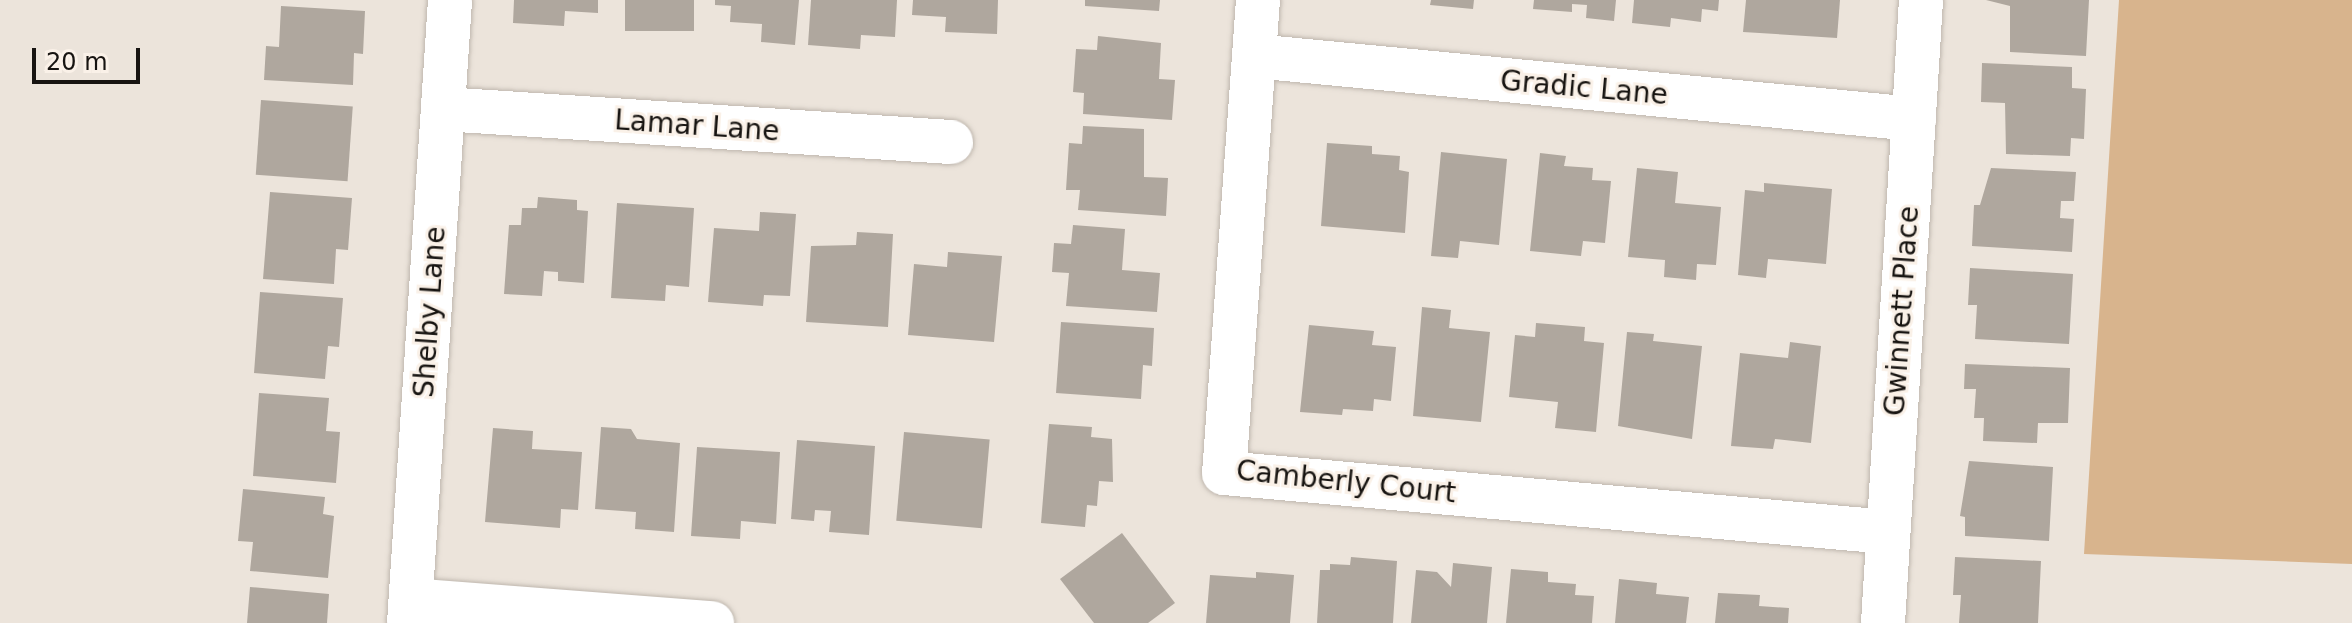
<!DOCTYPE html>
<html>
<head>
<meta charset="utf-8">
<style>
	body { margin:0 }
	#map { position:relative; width:2352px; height:623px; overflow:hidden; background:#ece4db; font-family:"DejaVu Sans",sans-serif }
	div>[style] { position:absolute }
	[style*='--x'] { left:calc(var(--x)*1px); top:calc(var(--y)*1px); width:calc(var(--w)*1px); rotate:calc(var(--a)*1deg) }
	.green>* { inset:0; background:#d8b48d }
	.building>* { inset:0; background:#afa79e; transform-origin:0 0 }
	.roads { filter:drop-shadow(0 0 2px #bfb7ae) drop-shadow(0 0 2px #bfb7ae) }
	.minor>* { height:44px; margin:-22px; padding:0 22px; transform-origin:22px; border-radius:22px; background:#fff }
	span { translate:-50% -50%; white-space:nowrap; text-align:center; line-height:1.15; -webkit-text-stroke:6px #faf1e8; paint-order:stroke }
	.street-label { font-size:28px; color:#171411 }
	.scale { position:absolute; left:32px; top:48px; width:108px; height:36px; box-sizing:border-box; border:4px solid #171411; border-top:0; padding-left:10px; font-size:24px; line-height:28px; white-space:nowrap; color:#171411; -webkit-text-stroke:6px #faf1e8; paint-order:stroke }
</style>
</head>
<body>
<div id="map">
	<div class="green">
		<div style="clip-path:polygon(2119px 0,2352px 0,2352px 564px,2084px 554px)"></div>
	</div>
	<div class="building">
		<div style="clip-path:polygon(514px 0,598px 0,598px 13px,565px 11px,564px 26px,513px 23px)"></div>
		<div style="left:625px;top:0;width:69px;height:31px"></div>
		<div style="clip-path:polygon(715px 0,799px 0,795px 45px,761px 42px,762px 24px,730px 22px,731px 6px,715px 5px)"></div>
		<div style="clip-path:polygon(811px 0,897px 0,895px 37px,861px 35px,860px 49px,808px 45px)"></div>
		<div style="clip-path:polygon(913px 0,998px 0,997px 34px,945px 32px,946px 17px,912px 15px)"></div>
		<div style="clip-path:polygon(1085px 0,1160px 0,1159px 11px,1085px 6px)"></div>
		<div style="clip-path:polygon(1431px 0,1474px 0,1473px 9px,1430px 5px)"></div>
		<div style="clip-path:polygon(1534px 0,1616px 0,1614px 21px,1586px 18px,1587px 5px,1572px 4px,1572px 12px,1533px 9px)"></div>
		<div style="clip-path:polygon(1634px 0,1719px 0,1718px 11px,1702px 9px,1701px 22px,1671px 18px,1670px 27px,1632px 23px)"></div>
		<div style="clip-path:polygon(1746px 0,1840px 0,1837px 38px,1743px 32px)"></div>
		<div style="clip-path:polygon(1986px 0,2089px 0,2086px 56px,2010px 52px,2010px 6px)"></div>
		<div style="clip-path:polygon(281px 6px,365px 11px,363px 54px,354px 53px,353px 85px,264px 80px,266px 46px,279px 47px)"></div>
		<div style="clip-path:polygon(1098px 36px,1161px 43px,1159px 79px,1175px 80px,1172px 120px,1083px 114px,1084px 93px,1073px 92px,1076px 49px,1097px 50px)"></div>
		<div style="clip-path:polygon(1982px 63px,2072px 67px,2072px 88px,2086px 89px,2084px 139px,2071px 138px,2070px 156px,2006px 154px,2005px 103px,1981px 102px)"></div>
		<div style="left:261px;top:100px;width:92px;height:75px;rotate:4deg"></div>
		<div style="clip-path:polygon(1083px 126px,1144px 129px,1144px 177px,1168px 178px,1166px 216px,1078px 210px,1080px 190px,1066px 190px,1069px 143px,1082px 144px)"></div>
		<div style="clip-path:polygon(1327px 143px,1372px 146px,1372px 154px,1400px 156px,1399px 170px,1409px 172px,1405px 233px,1321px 226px)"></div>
		<div style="clip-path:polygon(1441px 152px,1507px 159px,1499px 245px,1460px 241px,1458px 258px,1431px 256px)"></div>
		<div style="clip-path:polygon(1540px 153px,1566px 156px,1564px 166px,1593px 168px,1592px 180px,1611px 181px,1605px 243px,1583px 241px,1581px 256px,1530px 251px)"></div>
		<div style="clip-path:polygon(1637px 168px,1678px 172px,1675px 203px,1721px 207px,1716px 265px,1697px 264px,1696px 280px,1664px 277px,1665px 260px,1628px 257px)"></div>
		<div style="clip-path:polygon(1991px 168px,2076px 172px,2074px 201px,2061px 201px,2060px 218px,2074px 219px,2072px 252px,1972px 246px,1974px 205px,1980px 205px)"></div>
		<div style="clip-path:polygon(1764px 183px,1832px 189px,1826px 264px,1768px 259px,1766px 278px,1738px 275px,1745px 190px,1764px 192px)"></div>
		<div style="clip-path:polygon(270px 192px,352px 198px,348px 250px,336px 249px,334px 284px,263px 279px)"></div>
		<div style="clip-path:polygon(538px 197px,577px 200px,577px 210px,588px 211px,584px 283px,558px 281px,558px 272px,544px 271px,542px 296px,504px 294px,509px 225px,521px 225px,522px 208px,537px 208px)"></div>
		<div style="clip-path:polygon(617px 203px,694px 208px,689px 287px,666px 285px,665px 301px,611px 298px)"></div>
		<div style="clip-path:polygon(760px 212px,796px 214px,790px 296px,764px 295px,763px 306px,708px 302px,714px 228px,759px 231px)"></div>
		<div style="clip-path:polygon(1073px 225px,1125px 229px,1122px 270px,1160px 273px,1157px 312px,1066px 306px,1069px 273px,1052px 272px,1054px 243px,1071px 244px)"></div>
		<div style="clip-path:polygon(857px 232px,893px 234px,888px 327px,806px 322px,811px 246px,856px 245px)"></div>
		<div style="clip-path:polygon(948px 252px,1002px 256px,994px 342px,908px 335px,914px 264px,947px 267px)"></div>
		<div style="clip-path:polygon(1970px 268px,2073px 274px,2069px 344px,1975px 339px,1977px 305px,1968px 305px)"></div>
		<div style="clip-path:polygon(260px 292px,343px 298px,339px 347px,328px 346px,325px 379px,254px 373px)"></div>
		<div style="clip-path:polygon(1422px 307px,1451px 310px,1449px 328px,1490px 332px,1481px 422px,1413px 416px)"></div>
		<div style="clip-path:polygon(1061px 322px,1154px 328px,1152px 366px,1143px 365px,1141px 399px,1056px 393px)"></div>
		<div style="clip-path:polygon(1536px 323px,1585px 327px,1584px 341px,1604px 343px,1596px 432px,1555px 428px,1558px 402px,1509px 397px,1515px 335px,1535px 337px)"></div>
		<div style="clip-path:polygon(1309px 325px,1374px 331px,1372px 345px,1396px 347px,1391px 401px,1374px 399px,1373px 411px,1343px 409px,1342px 415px,1300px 412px)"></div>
		<div style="clip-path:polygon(1627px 332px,1654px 334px,1653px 341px,1702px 346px,1692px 439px,1618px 426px)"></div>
		<div style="clip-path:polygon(1790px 342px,1821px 346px,1811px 443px,1775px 439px,1773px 449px,1731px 446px,1740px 353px,1788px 358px)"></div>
		<div style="clip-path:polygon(1965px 364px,2070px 368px,2068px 423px,2038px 423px,2037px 443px,1983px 441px,1984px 418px,1974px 418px,1976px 389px,1964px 389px)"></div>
		<div style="clip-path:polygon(259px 393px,329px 398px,326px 431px,340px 432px,336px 483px,253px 476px)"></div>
		<div style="clip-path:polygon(1049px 424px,1092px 427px,1091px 437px,1112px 439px,1113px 482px,1099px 481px,1097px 506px,1087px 505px,1085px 527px,1041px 523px)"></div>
		<div style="clip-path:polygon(601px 427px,631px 429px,637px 439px,680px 443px,674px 532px,635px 529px,636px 512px,595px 509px)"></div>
		<div style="clip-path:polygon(493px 428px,533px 431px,532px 449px,582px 452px,578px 510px,561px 509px,560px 528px,485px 522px)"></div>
		<div style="left:904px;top:432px;width:86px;height:89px;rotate:5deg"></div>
		<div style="clip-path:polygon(797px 440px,875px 446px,869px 535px,829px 532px,831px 511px,815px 510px,814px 521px,791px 519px)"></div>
		<div style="clip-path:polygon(697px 447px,780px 452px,776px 524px,741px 521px,740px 539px,691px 536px)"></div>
		<div style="clip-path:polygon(1969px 461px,2053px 467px,2049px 541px,1965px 536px,1965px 517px,1960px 516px)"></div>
		<div style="clip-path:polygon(243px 489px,325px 497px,323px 514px,334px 516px,328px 578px,250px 571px,253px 542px,238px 541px)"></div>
		<div style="clip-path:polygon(1122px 533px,1175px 603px,1148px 623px,1094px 623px,1060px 579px)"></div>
		<div style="clip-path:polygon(1351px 557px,1397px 561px,1393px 623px,1317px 623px,1320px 570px,1330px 570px,1330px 564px,1350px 565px)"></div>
		<div style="clip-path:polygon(1955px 557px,2041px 561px,2038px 623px,1959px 623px,1961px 595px,1953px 595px)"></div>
		<div style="clip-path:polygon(1453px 563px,1492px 567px,1487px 623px,1411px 623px,1416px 570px,1437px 572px,1451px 587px)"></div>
		<div style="clip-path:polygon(1511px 569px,1548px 572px,1548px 582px,1576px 584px,1575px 595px,1594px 596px,1592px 623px,1506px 623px)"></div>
		<div style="clip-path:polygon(1256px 572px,1294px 575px,1290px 623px,1206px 623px,1210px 575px,1256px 578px)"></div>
		<div style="clip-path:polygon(1619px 579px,1657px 583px,1656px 594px,1689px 597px,1686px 623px,1615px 623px)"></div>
		<div style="clip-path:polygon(250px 587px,329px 594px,327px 623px,247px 623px)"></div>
		<div style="clip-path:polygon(1718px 593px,1760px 595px,1759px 606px,1789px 608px,1788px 623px,1715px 623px)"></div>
	</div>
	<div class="roads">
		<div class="minor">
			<div style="--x:1258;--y:0;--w:474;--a:94.1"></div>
			<div style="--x:1224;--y:473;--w:667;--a:5.08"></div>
			<div style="--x:1254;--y:56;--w:663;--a:5.45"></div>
			<div style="--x:443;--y:109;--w:509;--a:3.72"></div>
			<div style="--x:411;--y:600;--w:302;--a:4.4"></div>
			<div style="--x:409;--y:623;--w:624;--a:-86.23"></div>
			<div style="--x:1883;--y:623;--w:624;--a:-86.51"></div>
		</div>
	</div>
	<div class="street-label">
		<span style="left:1584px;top:88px;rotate:5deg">Gradic Lane</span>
		<span style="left:697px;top:126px;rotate:4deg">Lamar Lane</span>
		<span style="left:1902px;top:311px;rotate:-86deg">Gwinnett Place</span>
		<span style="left:430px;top:312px;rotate:-86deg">Shelby Lane</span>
		<span style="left:1346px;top:482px;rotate:6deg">Camberly Court</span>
	</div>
	<div class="scale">20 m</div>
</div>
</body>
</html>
